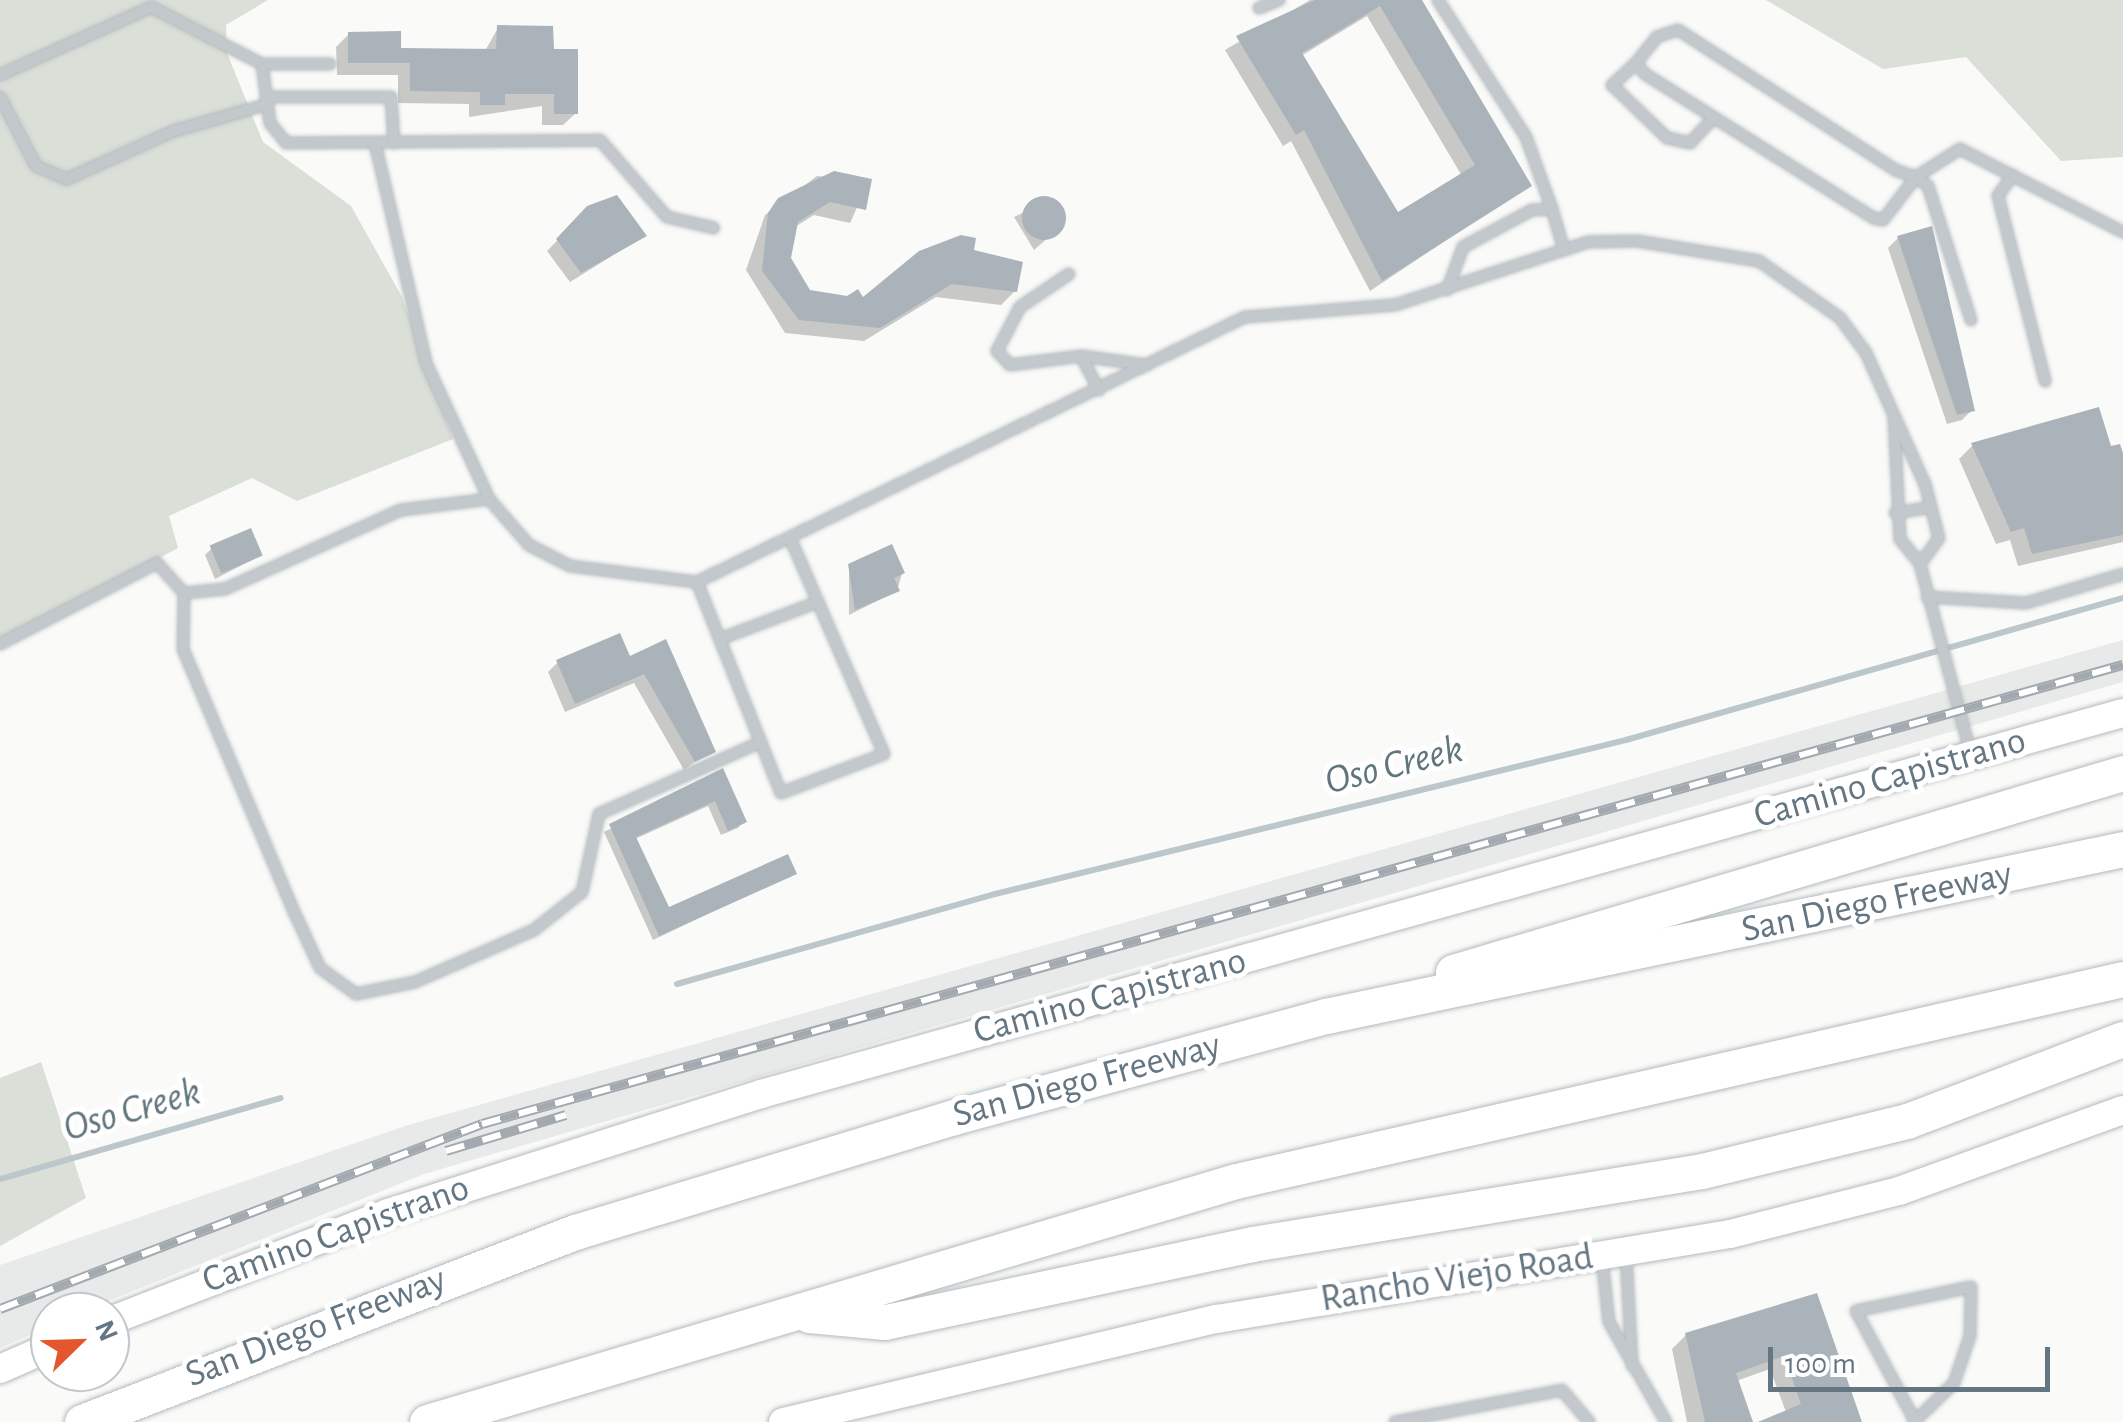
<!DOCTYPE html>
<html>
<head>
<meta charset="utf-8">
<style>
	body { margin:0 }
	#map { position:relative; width:2123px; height:1422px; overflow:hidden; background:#fafaf8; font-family:"Alegreya Sans",sans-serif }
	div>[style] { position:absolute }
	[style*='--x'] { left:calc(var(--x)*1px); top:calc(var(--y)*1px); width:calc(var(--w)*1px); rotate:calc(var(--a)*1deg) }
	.built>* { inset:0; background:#e8e9e9 }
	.green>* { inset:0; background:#dadfd7 }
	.shadow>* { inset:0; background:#0003 }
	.stream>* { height:6px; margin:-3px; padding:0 3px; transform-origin:3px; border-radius:3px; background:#bbc7cb }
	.building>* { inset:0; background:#aab3b9; transform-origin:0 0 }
	.round { border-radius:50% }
	.roads { filter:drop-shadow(0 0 2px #b3babf) drop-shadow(0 0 2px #b3babf) }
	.lane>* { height:10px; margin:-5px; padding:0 5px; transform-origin:5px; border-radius:5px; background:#c3c8cc }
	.secondary>* { height:28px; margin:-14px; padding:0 14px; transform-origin:14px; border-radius:14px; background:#fff }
	.highway>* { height:35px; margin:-17.5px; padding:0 17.5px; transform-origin:17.5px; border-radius:17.5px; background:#fff }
	.rail>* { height:10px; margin-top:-5px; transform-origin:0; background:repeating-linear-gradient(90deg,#fff 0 19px,#a2aab0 0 38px); box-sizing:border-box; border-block:2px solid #a2aab0 }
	span { translate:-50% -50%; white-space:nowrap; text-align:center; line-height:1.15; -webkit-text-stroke:10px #fff; paint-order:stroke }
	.street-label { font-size:38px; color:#657683 }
	.water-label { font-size:40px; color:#60757c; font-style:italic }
	.north { position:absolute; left:30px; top:1292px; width:100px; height:100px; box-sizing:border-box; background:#fff; border:2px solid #c1c8cd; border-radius:50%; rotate:67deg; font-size:28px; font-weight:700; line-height:40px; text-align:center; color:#657683 }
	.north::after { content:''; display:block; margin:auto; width:35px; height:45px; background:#e4572e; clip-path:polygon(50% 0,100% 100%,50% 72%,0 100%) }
	.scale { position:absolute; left:1768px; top:1347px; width:282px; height:45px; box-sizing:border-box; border:5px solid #657683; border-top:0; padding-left:12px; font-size:30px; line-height:35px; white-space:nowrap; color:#657683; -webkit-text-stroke:8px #fff; paint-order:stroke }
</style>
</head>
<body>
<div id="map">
	<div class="built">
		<div style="clip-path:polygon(2123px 640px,2123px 682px,424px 1174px,81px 1312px,50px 1312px,50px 1326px,0 1348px,0 1265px,405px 1126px)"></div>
	</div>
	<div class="green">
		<div style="clip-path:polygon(0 0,268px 0,226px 25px,227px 53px,263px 142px,351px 206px,402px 297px,453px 439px,297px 501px,252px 478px,169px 516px,178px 548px,0 643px)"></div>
		<div style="clip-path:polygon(1766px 0,2123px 0,2123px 157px,2061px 161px,1966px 57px,1883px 69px)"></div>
		<div style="clip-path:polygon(41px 1062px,86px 1198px,0 1246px,0 1078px)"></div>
	</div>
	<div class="shadow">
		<div style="clip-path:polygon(evenodd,1310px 0,1418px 0,1529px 185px,1370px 291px,1291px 141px,1283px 146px,1225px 50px,1310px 0,1367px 16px,1462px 176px,1397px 215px,1301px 56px,1367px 16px)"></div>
		<div style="clip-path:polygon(498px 28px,551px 52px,576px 113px,563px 125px,542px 125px,542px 106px,469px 117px,469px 104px,398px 103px,398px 75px,337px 75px,336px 47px,349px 34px,399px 51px,485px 51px)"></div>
		<div style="clip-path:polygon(817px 176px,869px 181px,850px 223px,814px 215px,795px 227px,788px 258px,809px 292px,863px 300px,971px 252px,1015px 291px,1001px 305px,936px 297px,864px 341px,785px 333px,746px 270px,765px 215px)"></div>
		<div style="clip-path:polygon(1054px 198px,1065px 223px,1034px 250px,1014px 217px)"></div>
		<div style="clip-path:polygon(589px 208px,644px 236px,570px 282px,547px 251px)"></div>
		<div style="clip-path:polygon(1898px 238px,1972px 410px,1962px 420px,1947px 424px,1888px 248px)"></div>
		<div style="clip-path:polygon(1973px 445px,2109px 450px,2123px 470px,2123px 542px,2018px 566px,2010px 540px,1996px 544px,1959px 459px)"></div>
		<div style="clip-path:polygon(211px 549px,260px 556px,215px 579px,205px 555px)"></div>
		<div style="clip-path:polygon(849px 566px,902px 573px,897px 591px,849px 615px)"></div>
		<div style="clip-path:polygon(664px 643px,701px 757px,684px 770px,634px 683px,565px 712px,548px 672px,558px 662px,629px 659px)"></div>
		<div style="clip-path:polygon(722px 772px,744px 821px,738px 828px,721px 835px,708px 806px,635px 839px,667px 910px,794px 873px,653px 940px,604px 832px)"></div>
		<div style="clip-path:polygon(1816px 1296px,1859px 1422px,1758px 1422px,1786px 1412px,1770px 1369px,1736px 1381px,1750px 1422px,1687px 1422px,1672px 1349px,1686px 1335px)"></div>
	</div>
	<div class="stream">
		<div style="--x:677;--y:984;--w:330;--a:-15.8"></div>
		<div style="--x:995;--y:894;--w:650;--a:-13.72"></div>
		<div style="--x:1626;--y:740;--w:517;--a:-15.95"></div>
		<div style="--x:0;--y:1179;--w:292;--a:-16.1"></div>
	</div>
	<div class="building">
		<div style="clip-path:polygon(evenodd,1315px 0,1422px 0,1532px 186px,1382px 281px,1304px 130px,1296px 135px,1236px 36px,1315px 0,1380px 6px,1475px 165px,1398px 212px,1302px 53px,1380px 6px)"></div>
		<div style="clip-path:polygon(497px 25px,553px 26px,554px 49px,578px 49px,578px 114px,554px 114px,554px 94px,505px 94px,505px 105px,480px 105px,480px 92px,410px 91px,410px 63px,348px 63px,348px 32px,401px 31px,401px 48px,496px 49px)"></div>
		<div style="clip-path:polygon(834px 171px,872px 179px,866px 210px,830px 202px,798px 222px,791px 258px,810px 290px,847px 296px,858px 289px,863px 297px,919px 251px,961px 235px,976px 238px,974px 250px,1023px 262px,1017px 292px,952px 284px,880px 328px,799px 320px,762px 271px,768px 213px,778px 198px)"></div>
		<div style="clip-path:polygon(617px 195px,647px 236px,581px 273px,556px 239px,587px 206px)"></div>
		<div class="round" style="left:1022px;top:196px;width:44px;height:44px"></div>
		<div style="clip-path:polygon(1932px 226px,1975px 411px,1957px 415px,1897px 236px)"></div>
		<div style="clip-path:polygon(2099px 407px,2111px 446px,2120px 444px,2123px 453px,2123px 535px,2032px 554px,2024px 528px,2011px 532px,1971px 443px)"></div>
		<div style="left:251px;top:528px;width:30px;height:45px;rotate:67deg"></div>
		<div style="clip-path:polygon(892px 544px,905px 573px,894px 578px,900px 591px,855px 610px,848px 564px)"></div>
		<div style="clip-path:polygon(620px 633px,630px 656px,666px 639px,716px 752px,695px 762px,644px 674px,575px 704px,556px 660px)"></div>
		<div style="clip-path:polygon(723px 768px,747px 822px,728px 831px,715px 801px,636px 837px,669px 907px,788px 854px,797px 874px,659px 936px,609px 824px)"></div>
		<div style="clip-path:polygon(1817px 1293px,1862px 1422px,1758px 1422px,1801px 1404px,1784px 1356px,1736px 1373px,1753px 1422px,1705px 1422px,1685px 1333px)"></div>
	</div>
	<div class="roads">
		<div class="lane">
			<div style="--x:1438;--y:0;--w:163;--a:57.3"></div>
			<div style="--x:1526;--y:137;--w:77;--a:70.1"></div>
			<div style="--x:1259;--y:8;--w:22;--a:-22"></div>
			<div style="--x:1636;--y:63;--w:33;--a:137"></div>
			<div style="--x:1612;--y:85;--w:76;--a:43.9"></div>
			<div style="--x:1667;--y:138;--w:24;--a:12"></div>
			<div style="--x:1690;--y:143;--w:35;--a:-47"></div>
			<div style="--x:330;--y:64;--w:68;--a:180"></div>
			<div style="--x:262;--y:64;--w:60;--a:82.3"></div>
			<div style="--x:270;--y:123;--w:26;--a:51"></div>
			<div style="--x:286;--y:143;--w:314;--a:-0.5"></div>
			<div style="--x:600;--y:140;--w:102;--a:49"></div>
			<div style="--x:667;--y:217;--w:48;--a:13.2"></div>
			<div style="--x:0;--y:75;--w:166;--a:-24.2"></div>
			<div style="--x:151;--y:7;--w:125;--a:27.2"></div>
			<div style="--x:0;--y:97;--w:78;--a:62.4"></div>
			<div style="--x:36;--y:166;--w:34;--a:23"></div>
			<div style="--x:67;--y:179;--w:117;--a:-24.2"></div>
			<div style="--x:174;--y:131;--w:98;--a:-16"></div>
			<div style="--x:266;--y:97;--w:125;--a:0"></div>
			<div style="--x:391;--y:97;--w:46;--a:86.3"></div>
			<div style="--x:375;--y:143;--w:226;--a:76.9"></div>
			<div style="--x:426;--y:363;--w:150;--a:65.1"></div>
			<div style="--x:489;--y:499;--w:61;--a:49"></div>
			<div style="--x:529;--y:545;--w:46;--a:27.1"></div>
			<div style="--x:570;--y:566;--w:128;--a:7.2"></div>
			<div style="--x:697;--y:582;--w:609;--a:-25.81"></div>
			<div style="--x:1245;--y:317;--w:150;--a:-4.6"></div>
			<div style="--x:1395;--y:305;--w:203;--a:-18.1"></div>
			<div style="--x:1588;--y:242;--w:49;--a:-1.2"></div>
			<div style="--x:1637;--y:241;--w:124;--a:9.3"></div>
			<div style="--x:1759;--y:261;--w:99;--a:35.1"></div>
			<div style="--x:1840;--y:318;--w:44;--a:53.4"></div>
			<div style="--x:1866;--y:353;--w:144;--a:65.8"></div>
			<div style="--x:1925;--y:484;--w:56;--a:75.5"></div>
			<div style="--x:1939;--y:538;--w:32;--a:126"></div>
			<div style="--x:2013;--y:175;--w:26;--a:126"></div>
			<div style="--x:1998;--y:196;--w:191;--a:75.7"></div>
			<div style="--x:1069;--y:274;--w:59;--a:146"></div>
			<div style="--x:1020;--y:307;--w:50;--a:117.6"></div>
			<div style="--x:997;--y:351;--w:19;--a:47"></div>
			<div style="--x:1010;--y:365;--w:72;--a:-7.2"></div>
			<div style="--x:1447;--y:290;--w:46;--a:-69.6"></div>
			<div style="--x:1463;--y:247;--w:78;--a:-28.2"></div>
			<div style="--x:1532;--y:210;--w:20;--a:-3"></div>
			<div style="--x:1552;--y:209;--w:43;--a:73.7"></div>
			<div style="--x:1971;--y:320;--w:141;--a:-107.8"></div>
			<div style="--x:1928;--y:186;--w:15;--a:-143"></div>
			<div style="--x:1916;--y:177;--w:20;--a:-162"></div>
			<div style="--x:1897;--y:171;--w:260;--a:-147.2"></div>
			<div style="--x:1678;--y:30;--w:22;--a:162"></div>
			<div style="--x:1657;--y:37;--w:33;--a:129"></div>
			<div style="--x:1636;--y:63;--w:14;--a:51"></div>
			<div style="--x:1645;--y:74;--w:271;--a:32.2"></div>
			<div style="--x:1874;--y:218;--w:9;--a:13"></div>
			<div style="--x:1883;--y:220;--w:54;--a:-52.5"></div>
			<div style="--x:1916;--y:177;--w:52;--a:-32.5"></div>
			<div style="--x:1960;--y:149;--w:183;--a:27"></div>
			<div style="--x:1099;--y:390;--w:38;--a:-118"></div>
			<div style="--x:1081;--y:356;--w:67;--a:7.8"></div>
			<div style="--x:1894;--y:417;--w:122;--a:87.2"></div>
			<div style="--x:1900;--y:539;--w:32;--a:51"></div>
			<div style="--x:1920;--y:564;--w:198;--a:75"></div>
			<div style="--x:1895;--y:513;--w:36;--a:-9"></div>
			<div style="--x:697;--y:582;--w:227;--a:68.3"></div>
			<div style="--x:781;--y:793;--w:110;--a:-20.7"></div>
			<div style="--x:884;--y:754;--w:233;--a:-113.5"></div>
			<div style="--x:184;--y:593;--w:56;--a:91"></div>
			<div style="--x:183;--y:649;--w:290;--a:67.1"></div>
			<div style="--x:296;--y:916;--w:57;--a:65.2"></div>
			<div style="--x:320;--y:968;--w:44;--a:35.8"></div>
			<div style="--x:356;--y:994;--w:60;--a:-11.5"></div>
			<div style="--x:415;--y:982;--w:130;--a:-23.6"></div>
			<div style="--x:534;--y:930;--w:61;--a:-38.4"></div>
			<div style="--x:582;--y:892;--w:80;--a:-77.7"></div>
			<div style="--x:599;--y:814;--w:177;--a:-24"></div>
			<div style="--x:1927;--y:597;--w:99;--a:3.5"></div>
			<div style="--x:2026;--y:603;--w:101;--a:-16.6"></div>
			<div style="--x:720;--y:639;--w:105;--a:-20.7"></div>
			<div style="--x:0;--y:644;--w:177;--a:-27.3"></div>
			<div style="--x:157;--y:563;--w:40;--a:48"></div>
			<div style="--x:184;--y:593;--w:41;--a:-5.6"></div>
			<div style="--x:225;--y:589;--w:193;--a:-24.2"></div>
			<div style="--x:401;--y:510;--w:89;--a:-7.1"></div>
			<div style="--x:1626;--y:1254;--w:112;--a:86.9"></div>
			<div style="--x:1602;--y:1258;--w:64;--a:83.8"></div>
			<div style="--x:1609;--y:1322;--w:115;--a:60.3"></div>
			<div style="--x:1395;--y:1422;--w:170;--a:-10.8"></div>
			<div style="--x:1562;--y:1390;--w:42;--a:49.8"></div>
			<div style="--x:1914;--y:1422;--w:56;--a:-44.3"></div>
			<div style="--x:1954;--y:1383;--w:50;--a:-71.2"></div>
			<div style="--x:1970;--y:1336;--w:49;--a:-88.8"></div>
			<div style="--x:1971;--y:1287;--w:117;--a:168.2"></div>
			<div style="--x:1856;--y:1311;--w:125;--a:61.8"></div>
		</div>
		<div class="secondary">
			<div style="--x:110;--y:1321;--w:298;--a:-21.2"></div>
			<div style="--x:388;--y:1213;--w:392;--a:-17.7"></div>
			<div style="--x:761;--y:1094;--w:1414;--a:-15.63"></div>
			<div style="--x:0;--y:1369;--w:55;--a:-23.7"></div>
			<div style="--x:783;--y:1422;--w:446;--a:-13.4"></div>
			<div style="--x:1217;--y:1319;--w:520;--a:-9.41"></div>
			<div style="--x:1730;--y:1234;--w:174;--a:-14.3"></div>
			<div style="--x:1899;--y:1191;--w:238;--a:-19.9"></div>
		</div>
		<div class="highway">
			<div style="--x:1453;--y:972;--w:699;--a:-16.54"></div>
			<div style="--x:809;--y:1315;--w:76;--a:5.3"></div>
			<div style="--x:885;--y:1322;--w:375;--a:-12"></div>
			<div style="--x:1252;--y:1244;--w:456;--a:-9.2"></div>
			<div style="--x:1702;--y:1171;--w:211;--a:-13.7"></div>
			<div style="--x:1907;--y:1121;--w:231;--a:-20.8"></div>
			<div style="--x:82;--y:1422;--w:528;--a:-21.08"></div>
			<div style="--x:575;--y:1232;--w:396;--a:-16.9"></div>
			<div style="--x:954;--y:1117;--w:385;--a:-15.2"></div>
			<div style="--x:1326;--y:1016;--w:814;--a:-11.83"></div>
			<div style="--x:427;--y:1422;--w:844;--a:-16.59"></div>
			<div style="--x:1236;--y:1181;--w:910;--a:-12.83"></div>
		</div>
	</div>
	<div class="rail">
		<div style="--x:446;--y:1151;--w:125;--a:-16.7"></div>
		<div style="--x:0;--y:1309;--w:516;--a:-21"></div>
		<div style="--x:482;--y:1124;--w:1704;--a:-15.63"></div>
	</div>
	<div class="street-label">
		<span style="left:1890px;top:779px;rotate:-16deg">Camino Capistrano</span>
		<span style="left:1877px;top:903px;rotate:-12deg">San Diego Freeway</span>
		<span style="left:1110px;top:997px;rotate:-15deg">Camino Capistrano</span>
		<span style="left:1087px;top:1081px;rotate:-15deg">San Diego Freeway</span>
		<span style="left:336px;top:1235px;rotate:-20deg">Camino Capistrano</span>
		<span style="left:1457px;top:1279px;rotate:-9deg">Rancho Viejo Road</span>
		<span style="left:316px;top:1328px;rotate:-21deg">San Diego Freeway</span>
	</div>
	<div class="water-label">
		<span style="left:1394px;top:765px;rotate:-14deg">Oso Creek</span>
		<span style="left:132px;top:1110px;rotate:-16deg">Oso Creek</span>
	</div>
	<div class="north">N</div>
	<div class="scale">100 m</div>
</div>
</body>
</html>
